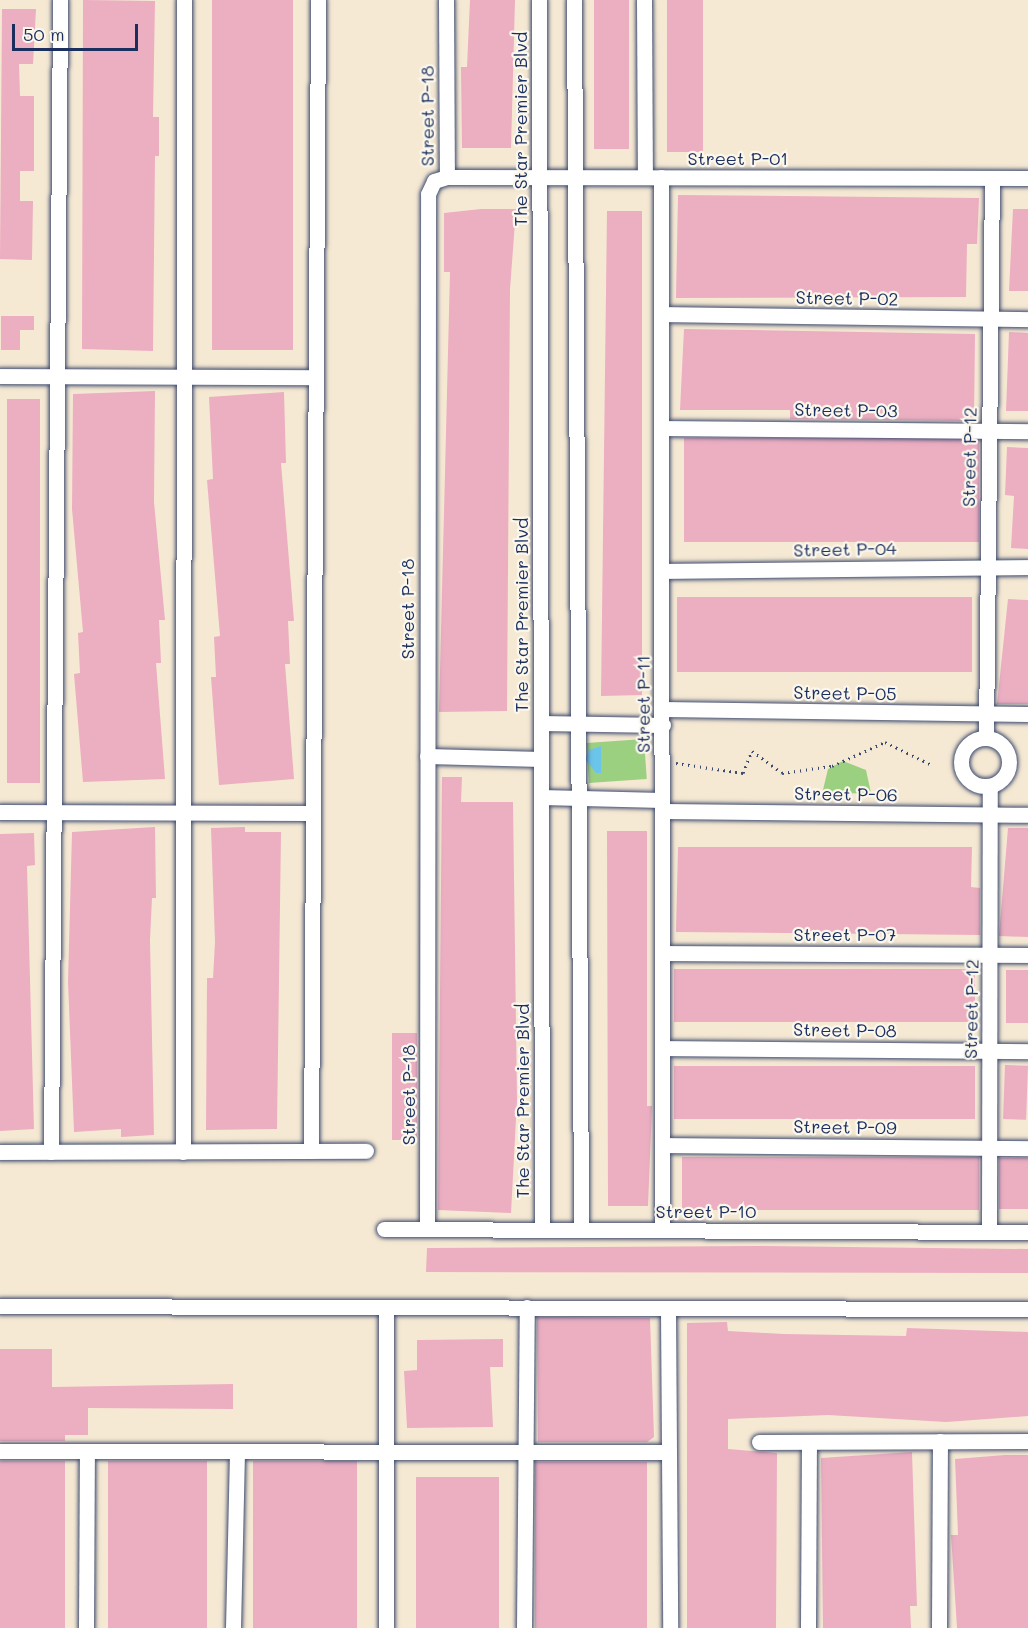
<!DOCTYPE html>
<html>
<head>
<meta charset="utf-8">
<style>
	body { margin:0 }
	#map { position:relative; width:1028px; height:1628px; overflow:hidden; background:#f6e9d3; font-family:Mali,sans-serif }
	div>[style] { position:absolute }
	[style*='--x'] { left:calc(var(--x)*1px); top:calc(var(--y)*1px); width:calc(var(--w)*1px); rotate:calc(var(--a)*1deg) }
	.green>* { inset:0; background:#9cd081; transform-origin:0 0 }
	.water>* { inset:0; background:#6bc4e9 }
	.building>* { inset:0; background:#ecaec1; transform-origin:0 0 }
	.path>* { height:3px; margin-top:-1.5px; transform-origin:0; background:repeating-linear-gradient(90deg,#3c4b70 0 1.5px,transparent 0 6px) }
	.roads { filter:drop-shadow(0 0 2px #3c4b70) drop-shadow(0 0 2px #3c4b70) }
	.street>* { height:15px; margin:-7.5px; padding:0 7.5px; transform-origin:7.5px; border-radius:7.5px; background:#fff }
	.street>.ring { margin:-7.5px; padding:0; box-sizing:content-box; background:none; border:15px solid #fff; border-radius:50% }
	span { translate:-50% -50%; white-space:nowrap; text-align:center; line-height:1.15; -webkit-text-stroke:4.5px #fbf7ec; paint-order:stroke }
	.street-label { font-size:18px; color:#1b2f5e }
	.scale { position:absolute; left:12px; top:24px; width:126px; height:27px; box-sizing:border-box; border:3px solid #1b2f5e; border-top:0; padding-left:8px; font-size:18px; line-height:21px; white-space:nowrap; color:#1b2f5e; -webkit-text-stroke:4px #fbf7ec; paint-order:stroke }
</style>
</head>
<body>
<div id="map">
	<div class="green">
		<div style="left:644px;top:739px;width:40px;height:58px;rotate:86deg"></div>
		<div style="clip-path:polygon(843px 761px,866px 770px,871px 793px,822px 794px,828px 769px)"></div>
	</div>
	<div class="water">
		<div style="clip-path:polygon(601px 746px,601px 773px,596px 773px,585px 759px,589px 750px)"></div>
	</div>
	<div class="building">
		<div style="clip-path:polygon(83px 0,155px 1px,153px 117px,159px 117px,159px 156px,155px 156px,153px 351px,82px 349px)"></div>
		<div style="left:212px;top:0;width:81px;height:350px"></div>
		<div style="clip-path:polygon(470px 0,515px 0,511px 148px,462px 148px,461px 67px,467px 67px)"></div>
		<div style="left:594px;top:0;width:35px;height:149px"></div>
		<div style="left:667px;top:0;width:36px;height:152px"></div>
		<div style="clip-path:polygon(2px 9px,36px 9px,33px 64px,19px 64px,20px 96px,34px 96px,34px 171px,20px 171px,20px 201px,33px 201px,32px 260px,0 259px)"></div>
		<div style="clip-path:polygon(678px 195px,979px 198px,977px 244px,967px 244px,966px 297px,676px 298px)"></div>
		<div style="clip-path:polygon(481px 209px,516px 209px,510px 289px,507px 711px,439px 712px,450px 272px,444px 272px,444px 213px)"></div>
		<div style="clip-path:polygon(1013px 209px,1028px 209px,1028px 291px,1009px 291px)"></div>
		<div style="clip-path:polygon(607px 211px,642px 211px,642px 695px,601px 696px)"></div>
		<div style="clip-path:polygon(1px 316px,34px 316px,34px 330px,20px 330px,20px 350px,1px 350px)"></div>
		<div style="clip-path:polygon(684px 329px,975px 334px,974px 421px,790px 419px,790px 410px,680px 410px)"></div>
		<div style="clip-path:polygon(1009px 332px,1028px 333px,1028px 411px,1006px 411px)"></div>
		<div style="clip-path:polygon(155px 391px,154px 502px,165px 620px,159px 620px,161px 663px,156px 663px,165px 779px,83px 782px,74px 674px,80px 673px,78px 633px,83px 632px,72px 509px,73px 394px)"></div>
		<div style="clip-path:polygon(284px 392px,286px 463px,281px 463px,294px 621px,288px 621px,290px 664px,285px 664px,294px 779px,219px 785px,211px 677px,216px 677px,214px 637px,220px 636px,207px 480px,213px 479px,209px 397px)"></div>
		<div style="left:7px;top:399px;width:33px;height:384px"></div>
		<div style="left:684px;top:438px;width:295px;height:104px"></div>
		<div style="clip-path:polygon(1007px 447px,1028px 448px,1028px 549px,1011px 548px,1014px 496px,1005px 495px)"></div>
		<div style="left:677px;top:597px;width:295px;height:75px"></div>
		<div style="clip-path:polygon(1008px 599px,1028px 600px,1028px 704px,997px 704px)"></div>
		<div style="clip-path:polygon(442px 777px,462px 777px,461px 802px,513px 802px,517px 1100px,511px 1213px,438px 1210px)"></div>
		<div style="clip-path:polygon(155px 827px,156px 898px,152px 898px,150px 940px,154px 1135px,121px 1137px,121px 1129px,74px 1132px,68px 982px,72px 832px)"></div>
		<div style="clip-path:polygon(245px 827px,245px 832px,281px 832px,277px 1129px,206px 1130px,207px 978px,213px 978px,215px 942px,211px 828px)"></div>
		<div style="clip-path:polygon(1008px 828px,1028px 828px,1028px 937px,999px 936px)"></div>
		<div style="clip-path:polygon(607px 831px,647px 831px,647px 1106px,652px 1106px,648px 1206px,608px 1206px)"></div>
		<div style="clip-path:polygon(34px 833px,35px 865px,27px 866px,34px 1129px,0 1131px,0 834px)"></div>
		<div style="clip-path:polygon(678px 847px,972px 847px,971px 887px,980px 888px,980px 935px,676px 932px)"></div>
		<div style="left:674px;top:969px;width:301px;height:53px"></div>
		<div style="left:1006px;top:970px;width:22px;height:53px"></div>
		<div style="left:417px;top:1033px;width:107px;height:25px;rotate:90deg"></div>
		<div style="left:1005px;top:1065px;width:23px;height:54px;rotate:2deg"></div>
		<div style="left:674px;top:1066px;width:301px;height:53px"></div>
		<div style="left:682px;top:1157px;width:297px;height:53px"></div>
		<div style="left:999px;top:1158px;width:29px;height:51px"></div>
		<div style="clip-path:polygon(756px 1246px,1028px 1249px,1028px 1273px,426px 1272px,427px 1248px)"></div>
		<div style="clip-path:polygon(537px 1317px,650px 1318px,654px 1437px,647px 1442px,538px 1442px)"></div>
		<div style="clip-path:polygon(727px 1322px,728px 1331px,783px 1334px,906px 1336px,907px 1328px,1028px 1332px,1028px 1416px,946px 1422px,828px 1415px,728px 1419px,728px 1449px,777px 1453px,776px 1628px,687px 1628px,687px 1323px)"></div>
		<div style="clip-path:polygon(503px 1339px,503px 1367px,490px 1367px,493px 1427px,407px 1428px,404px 1371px,417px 1370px,417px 1340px)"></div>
		<div style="clip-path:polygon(0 1349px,52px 1349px,52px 1387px,233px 1384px,233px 1409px,88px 1408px,88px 1435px,65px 1435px,65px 1441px,0 1441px)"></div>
		<div style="clip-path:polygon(912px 1452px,917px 1606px,910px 1606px,911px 1628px,823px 1628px,821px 1458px)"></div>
		<div style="clip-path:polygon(1005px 1455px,1028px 1455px,1028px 1628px,957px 1628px,951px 1535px,958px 1535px,955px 1459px)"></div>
		<div style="left:0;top:1461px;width:65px;height:167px"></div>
		<div style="left:108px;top:1461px;width:99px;height:167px"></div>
		<div style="left:253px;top:1461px;width:104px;height:167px"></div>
		<div style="left:647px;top:1462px;width:166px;height:112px;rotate:90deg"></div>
		<div style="left:499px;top:1477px;width:151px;height:83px;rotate:90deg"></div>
	</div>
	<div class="path">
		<div style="--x:676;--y:763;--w:68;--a:8.5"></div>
		<div style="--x:743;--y:773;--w:24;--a:-68"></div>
		<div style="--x:752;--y:751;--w:37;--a:36"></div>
		<div style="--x:782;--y:773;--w:50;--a:-8"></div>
		<div style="--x:832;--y:766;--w:58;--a:-24.4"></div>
		<div style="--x:885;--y:742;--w:52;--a:26.1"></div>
	</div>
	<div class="roads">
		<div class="street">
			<div style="--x:446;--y:0;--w:177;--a:89.7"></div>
			<div style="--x:539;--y:0;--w:1230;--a:89.86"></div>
			<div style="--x:574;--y:0;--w:1229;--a:89.67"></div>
			<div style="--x:644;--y:0;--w:177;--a:89.7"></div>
			<div style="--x:661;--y:177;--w:1053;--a:89.95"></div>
			<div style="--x:665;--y:314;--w:363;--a:0.8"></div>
			<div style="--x:0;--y:376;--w:316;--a:0.2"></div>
			<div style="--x:664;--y:428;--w:364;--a:0.5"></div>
			<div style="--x:664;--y:571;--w:364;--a:-0.6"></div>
			<div style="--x:662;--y:709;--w:366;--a:0.8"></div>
			<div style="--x:541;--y:723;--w:122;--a:0.9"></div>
			<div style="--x:986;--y:737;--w:559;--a:-89.39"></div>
			<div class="ring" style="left:961px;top:738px;width:33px;height:33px"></div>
			<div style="--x:427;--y:756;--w:114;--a:1.5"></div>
			<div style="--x:541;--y:797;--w:121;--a:1.4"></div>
			<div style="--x:663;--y:811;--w:365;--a:0.6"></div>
			<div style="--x:0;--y:812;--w:313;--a:0.2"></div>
			<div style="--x:662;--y:953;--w:366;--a:0.3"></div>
			<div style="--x:662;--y:1048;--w:366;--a:0.5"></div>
			<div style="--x:662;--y:1145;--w:366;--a:0.5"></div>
			<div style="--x:311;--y:1151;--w:1151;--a:-89.65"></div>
			<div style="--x:0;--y:1152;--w:366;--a:-0.2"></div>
			<div style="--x:51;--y:1152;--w:1152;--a:-89.55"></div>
			<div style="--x:183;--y:1152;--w:1152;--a:-89.95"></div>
			<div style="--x:384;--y:1229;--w:644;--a:0.27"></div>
			<div style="--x:427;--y:1229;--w:1035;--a:-89.94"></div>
			<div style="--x:428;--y:194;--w:14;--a:-65"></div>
			<div style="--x:434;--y:181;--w:14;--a:-17"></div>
			<div style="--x:447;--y:177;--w:581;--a:0.1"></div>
			<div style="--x:989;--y:1232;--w:446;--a:-89.9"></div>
			<div style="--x:0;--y:1306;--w:1028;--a:0.17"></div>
			<div style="--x:668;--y:1308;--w:320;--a:89.6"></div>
			<div style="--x:759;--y:1442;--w:269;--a:-0.2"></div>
			<div style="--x:0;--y:1451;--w:669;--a:0.09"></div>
			<div style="--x:86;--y:1628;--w:177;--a:-89.7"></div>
			<div style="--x:233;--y:1628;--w:177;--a:-88.7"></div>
			<div style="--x:386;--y:1628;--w:321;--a:-90"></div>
			<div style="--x:524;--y:1628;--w:321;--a:-89.5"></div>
			<div style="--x:808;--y:1628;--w:186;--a:-89.7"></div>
			<div style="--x:939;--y:1628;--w:187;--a:-89.7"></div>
		</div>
	</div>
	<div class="street-label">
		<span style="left:427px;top:116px;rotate:-90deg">Street P-18</span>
		<span style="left:520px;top:129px;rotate:-90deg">The Star Premier Blvd</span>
		<span style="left:738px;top:158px">Street P-01</span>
		<span style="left:847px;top:298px;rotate:1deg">Street P-02</span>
		<span style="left:846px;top:410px;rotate:1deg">Street P-03</span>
		<span style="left:969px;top:457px;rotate:-89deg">Street P-12</span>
		<span style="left:845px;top:549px;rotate:-1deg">Street P-04</span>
		<span style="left:407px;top:609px;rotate:-90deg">Street P-18</span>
		<span style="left:521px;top:615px;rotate:-90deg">The Star Premier Blvd</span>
		<span style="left:845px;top:693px;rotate:1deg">Street P-05</span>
		<span style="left:643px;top:704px;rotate:-90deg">Street P-11</span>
		<span style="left:846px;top:794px;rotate:1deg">Street P-06</span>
		<span style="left:845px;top:934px">Street P-07</span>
		<span style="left:971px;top:1009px;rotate:-89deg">Street P-12</span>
		<span style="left:845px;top:1030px;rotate:1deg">Street P-08</span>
		<span style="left:408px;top:1095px;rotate:-90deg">Street P-18</span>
		<span style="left:522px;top:1101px;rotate:-90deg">The Star Premier Blvd</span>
		<span style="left:845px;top:1127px;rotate:1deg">Street P-09</span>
		<span style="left:706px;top:1211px">Street P-10</span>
	</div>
	<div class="scale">50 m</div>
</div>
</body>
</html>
